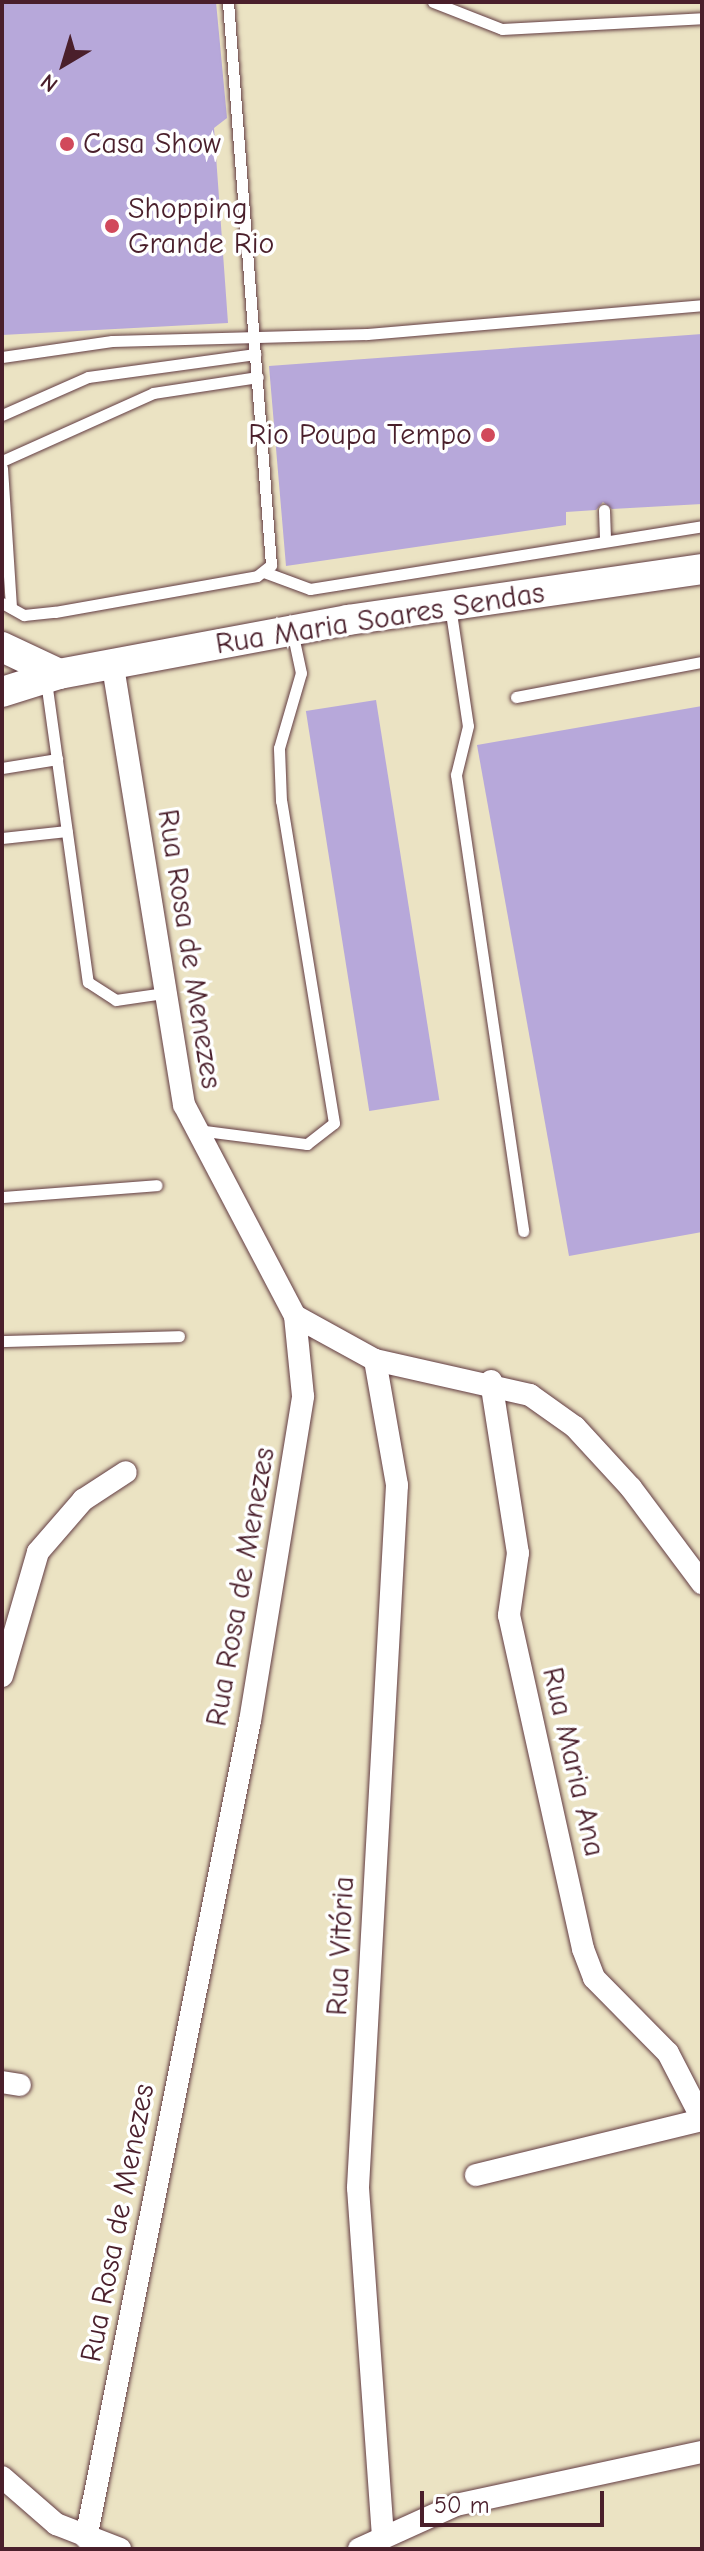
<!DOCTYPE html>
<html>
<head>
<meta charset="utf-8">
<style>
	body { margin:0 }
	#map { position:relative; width:704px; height:2551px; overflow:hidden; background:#ebe3c3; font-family:"Comic Neue",sans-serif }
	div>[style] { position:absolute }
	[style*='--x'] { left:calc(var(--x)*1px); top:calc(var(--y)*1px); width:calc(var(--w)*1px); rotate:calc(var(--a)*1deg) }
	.building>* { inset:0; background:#b7a8da; transform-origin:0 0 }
	.roads { filter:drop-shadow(0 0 2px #623c42) drop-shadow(0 0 2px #623c42) }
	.lane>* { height:11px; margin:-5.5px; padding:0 5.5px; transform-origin:5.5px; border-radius:5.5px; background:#fff }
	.street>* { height:22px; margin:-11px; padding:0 11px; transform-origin:11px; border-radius:11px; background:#fff }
	.secondary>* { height:30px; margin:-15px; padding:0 15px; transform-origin:15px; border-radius:15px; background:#fff }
	.dots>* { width:22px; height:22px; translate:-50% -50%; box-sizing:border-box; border:4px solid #fff; border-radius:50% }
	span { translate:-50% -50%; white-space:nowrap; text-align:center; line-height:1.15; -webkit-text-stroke:7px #fff; paint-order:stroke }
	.poi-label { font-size:30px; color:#4a1f2b }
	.left { translate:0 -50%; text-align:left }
	.right { translate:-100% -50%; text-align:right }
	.street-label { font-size:30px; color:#4a1f2b }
	.frame { position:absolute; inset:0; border:4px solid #4a1f2b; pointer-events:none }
	.north { position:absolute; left:24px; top:24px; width:80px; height:80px; -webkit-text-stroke:6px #fff; paint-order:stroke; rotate:218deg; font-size:22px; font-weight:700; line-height:32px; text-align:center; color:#4a1f2b }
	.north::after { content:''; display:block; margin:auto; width:28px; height:36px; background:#4a1f2b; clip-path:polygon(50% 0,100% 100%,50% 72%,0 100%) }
	.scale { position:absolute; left:420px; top:2491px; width:184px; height:36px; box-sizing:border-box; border:4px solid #4a1f2b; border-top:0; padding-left:10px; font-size:24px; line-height:28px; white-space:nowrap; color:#4a1f2b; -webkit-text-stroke:6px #fff; paint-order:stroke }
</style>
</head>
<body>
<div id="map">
	<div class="building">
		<div style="clip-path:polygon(2px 2px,216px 2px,227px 118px,214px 128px,228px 323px,2px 335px)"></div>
		<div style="clip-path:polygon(702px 334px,702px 504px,612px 509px,603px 502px,596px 510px,566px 512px,566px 525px,286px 566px,269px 366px)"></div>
		<div style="left:376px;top:700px;width:405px;height:71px;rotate:81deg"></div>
		<div style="clip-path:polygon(702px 706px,702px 1232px,569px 1256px,477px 745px)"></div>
	</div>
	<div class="roads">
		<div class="lane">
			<div style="--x:433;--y:2;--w:74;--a:21.4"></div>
			<div style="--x:502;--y:29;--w:200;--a:-3.1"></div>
			<div style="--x:2;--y:357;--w:111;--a:-8.3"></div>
			<div style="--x:112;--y:341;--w:255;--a:-1.6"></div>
			<div style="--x:367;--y:334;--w:336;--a:-4.9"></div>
			<div style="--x:2;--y:415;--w:94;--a:-23.8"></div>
			<div style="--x:88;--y:377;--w:169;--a:-7.8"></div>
			<div style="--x:2;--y:461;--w:166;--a:-24.2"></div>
			<div style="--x:153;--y:393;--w:106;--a:-8.7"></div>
			<div style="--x:2;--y:468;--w:140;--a:86.3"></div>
			<div style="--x:604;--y:510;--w:29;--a:88"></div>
			<div style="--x:264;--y:572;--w:49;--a:20.3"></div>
			<div style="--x:310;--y:589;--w:397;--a:-9.1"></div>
			<div style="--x:2;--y:603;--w:25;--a:29"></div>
			<div style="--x:24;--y:615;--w:31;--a:-6"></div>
			<div style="--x:55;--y:612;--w:205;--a:-10.1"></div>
			<div style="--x:257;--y:576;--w:18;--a:-38"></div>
			<div style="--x:271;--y:565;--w:565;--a:-94.37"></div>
			<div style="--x:450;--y:606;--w:121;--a:81.5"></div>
			<div style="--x:468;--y:726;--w:50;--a:103.8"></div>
			<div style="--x:456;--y:775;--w:461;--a:81.6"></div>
			<div style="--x:46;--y:681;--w:304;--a:82.1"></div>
			<div style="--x:88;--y:982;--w:33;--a:33"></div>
			<div style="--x:116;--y:1000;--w:49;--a:-8.3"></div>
			<div style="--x:516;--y:697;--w:189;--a:-10.7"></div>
			<div style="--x:2;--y:768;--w:56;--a:-9.3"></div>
			<div style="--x:2;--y:838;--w:65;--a:-6.1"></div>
			<div style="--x:197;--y:1130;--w:111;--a:7.3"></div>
			<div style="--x:307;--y:1144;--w:34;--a:-38"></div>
			<div style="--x:334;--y:1123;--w:326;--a:-99.3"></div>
			<div style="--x:281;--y:801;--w:53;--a:-92.2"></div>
			<div style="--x:279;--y:748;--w:78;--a:-73.7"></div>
			<div style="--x:301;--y:673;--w:43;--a:-102.1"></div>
			<div style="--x:2;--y:1197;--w:155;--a:-4.4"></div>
			<div style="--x:2;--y:1341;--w:177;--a:-1.6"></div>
		</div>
		<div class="street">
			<div style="--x:295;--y:1316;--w:91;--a:28.8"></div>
			<div style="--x:375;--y:1360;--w:159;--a:12.7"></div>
			<div style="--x:530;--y:1395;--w:55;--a:35.4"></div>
			<div style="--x:575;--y:1427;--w:83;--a:47.4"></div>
			<div style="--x:631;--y:1488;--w:119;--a:53.2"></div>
			<div style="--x:375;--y:1360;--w:127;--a:80"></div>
			<div style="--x:397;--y:1485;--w:704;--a:93.18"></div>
			<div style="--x:358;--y:2188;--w:350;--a:85.9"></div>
			<div style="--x:491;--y:1381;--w:174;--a:81.1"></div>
			<div style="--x:518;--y:1553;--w:63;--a:98.3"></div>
			<div style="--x:509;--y:1615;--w:342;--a:77.5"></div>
			<div style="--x:583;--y:1949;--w:31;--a:69"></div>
			<div style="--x:594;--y:1978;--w:105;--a:45.4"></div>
			<div style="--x:668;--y:2053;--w:74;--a:62.7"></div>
			<div style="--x:2;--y:1676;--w:129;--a:-73.8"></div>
			<div style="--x:38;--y:1552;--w:69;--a:-49.1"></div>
			<div style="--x:83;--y:1500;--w:51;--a:-33.1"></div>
			<div style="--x:2;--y:2082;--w:18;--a:9"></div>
			<div style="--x:476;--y:2175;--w:233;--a:-13.7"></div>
			<div style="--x:2;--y:2477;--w:72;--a:41"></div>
			<div style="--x:56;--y:2524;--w:69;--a:21.3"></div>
			<div style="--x:86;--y:2538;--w:833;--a:-78.65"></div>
			<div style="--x:250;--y:1721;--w:329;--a:-80.7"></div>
			<div style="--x:303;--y:1396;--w:80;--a:-95.7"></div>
			<div style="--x:295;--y:1316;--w:238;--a:-117.7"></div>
			<div style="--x:184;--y:1105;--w:446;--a:-99.2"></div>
			<div style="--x:359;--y:2549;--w:107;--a:-24.4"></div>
			<div style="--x:456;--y:2505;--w:252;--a:-12.2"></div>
		</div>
		<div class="secondary">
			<div style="--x:2;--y:647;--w:63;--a:25.3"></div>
			<div style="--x:2;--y:692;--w:60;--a:-17.5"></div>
			<div style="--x:59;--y:674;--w:294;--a:-10.6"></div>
			<div style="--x:348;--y:620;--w:358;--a:-8.2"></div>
		</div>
	</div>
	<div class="dots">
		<div style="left:67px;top:144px;background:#d1495b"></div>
		<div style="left:112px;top:226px;background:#d1495b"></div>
		<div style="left:488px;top:435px;background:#d1495b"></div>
	</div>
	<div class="poi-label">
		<span class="left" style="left:83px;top:144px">Casa Show</span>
		<span class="left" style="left:128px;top:226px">Shopping<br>Grande Rio</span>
		<span class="right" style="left:472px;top:435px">Rio Poupa Tempo</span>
	</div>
	<div class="street-label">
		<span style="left:380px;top:619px;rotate:-9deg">Rua Maria Soares Sendas</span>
		<span style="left:189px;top:949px;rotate:81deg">Rua Rosa de Menezes</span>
		<span style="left:241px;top:1587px;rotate:-80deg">Rua Rosa de Menezes</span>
		<span style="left:573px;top:1762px;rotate:77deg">Rua Maria Ana</span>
		<span style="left:341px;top:1946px;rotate:-87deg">Rua Vitória</span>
		<span style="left:118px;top:2223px;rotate:-79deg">Rua Rosa de Menezes</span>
	</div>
	<div class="frame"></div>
	<div class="north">N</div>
	<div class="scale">50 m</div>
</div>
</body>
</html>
